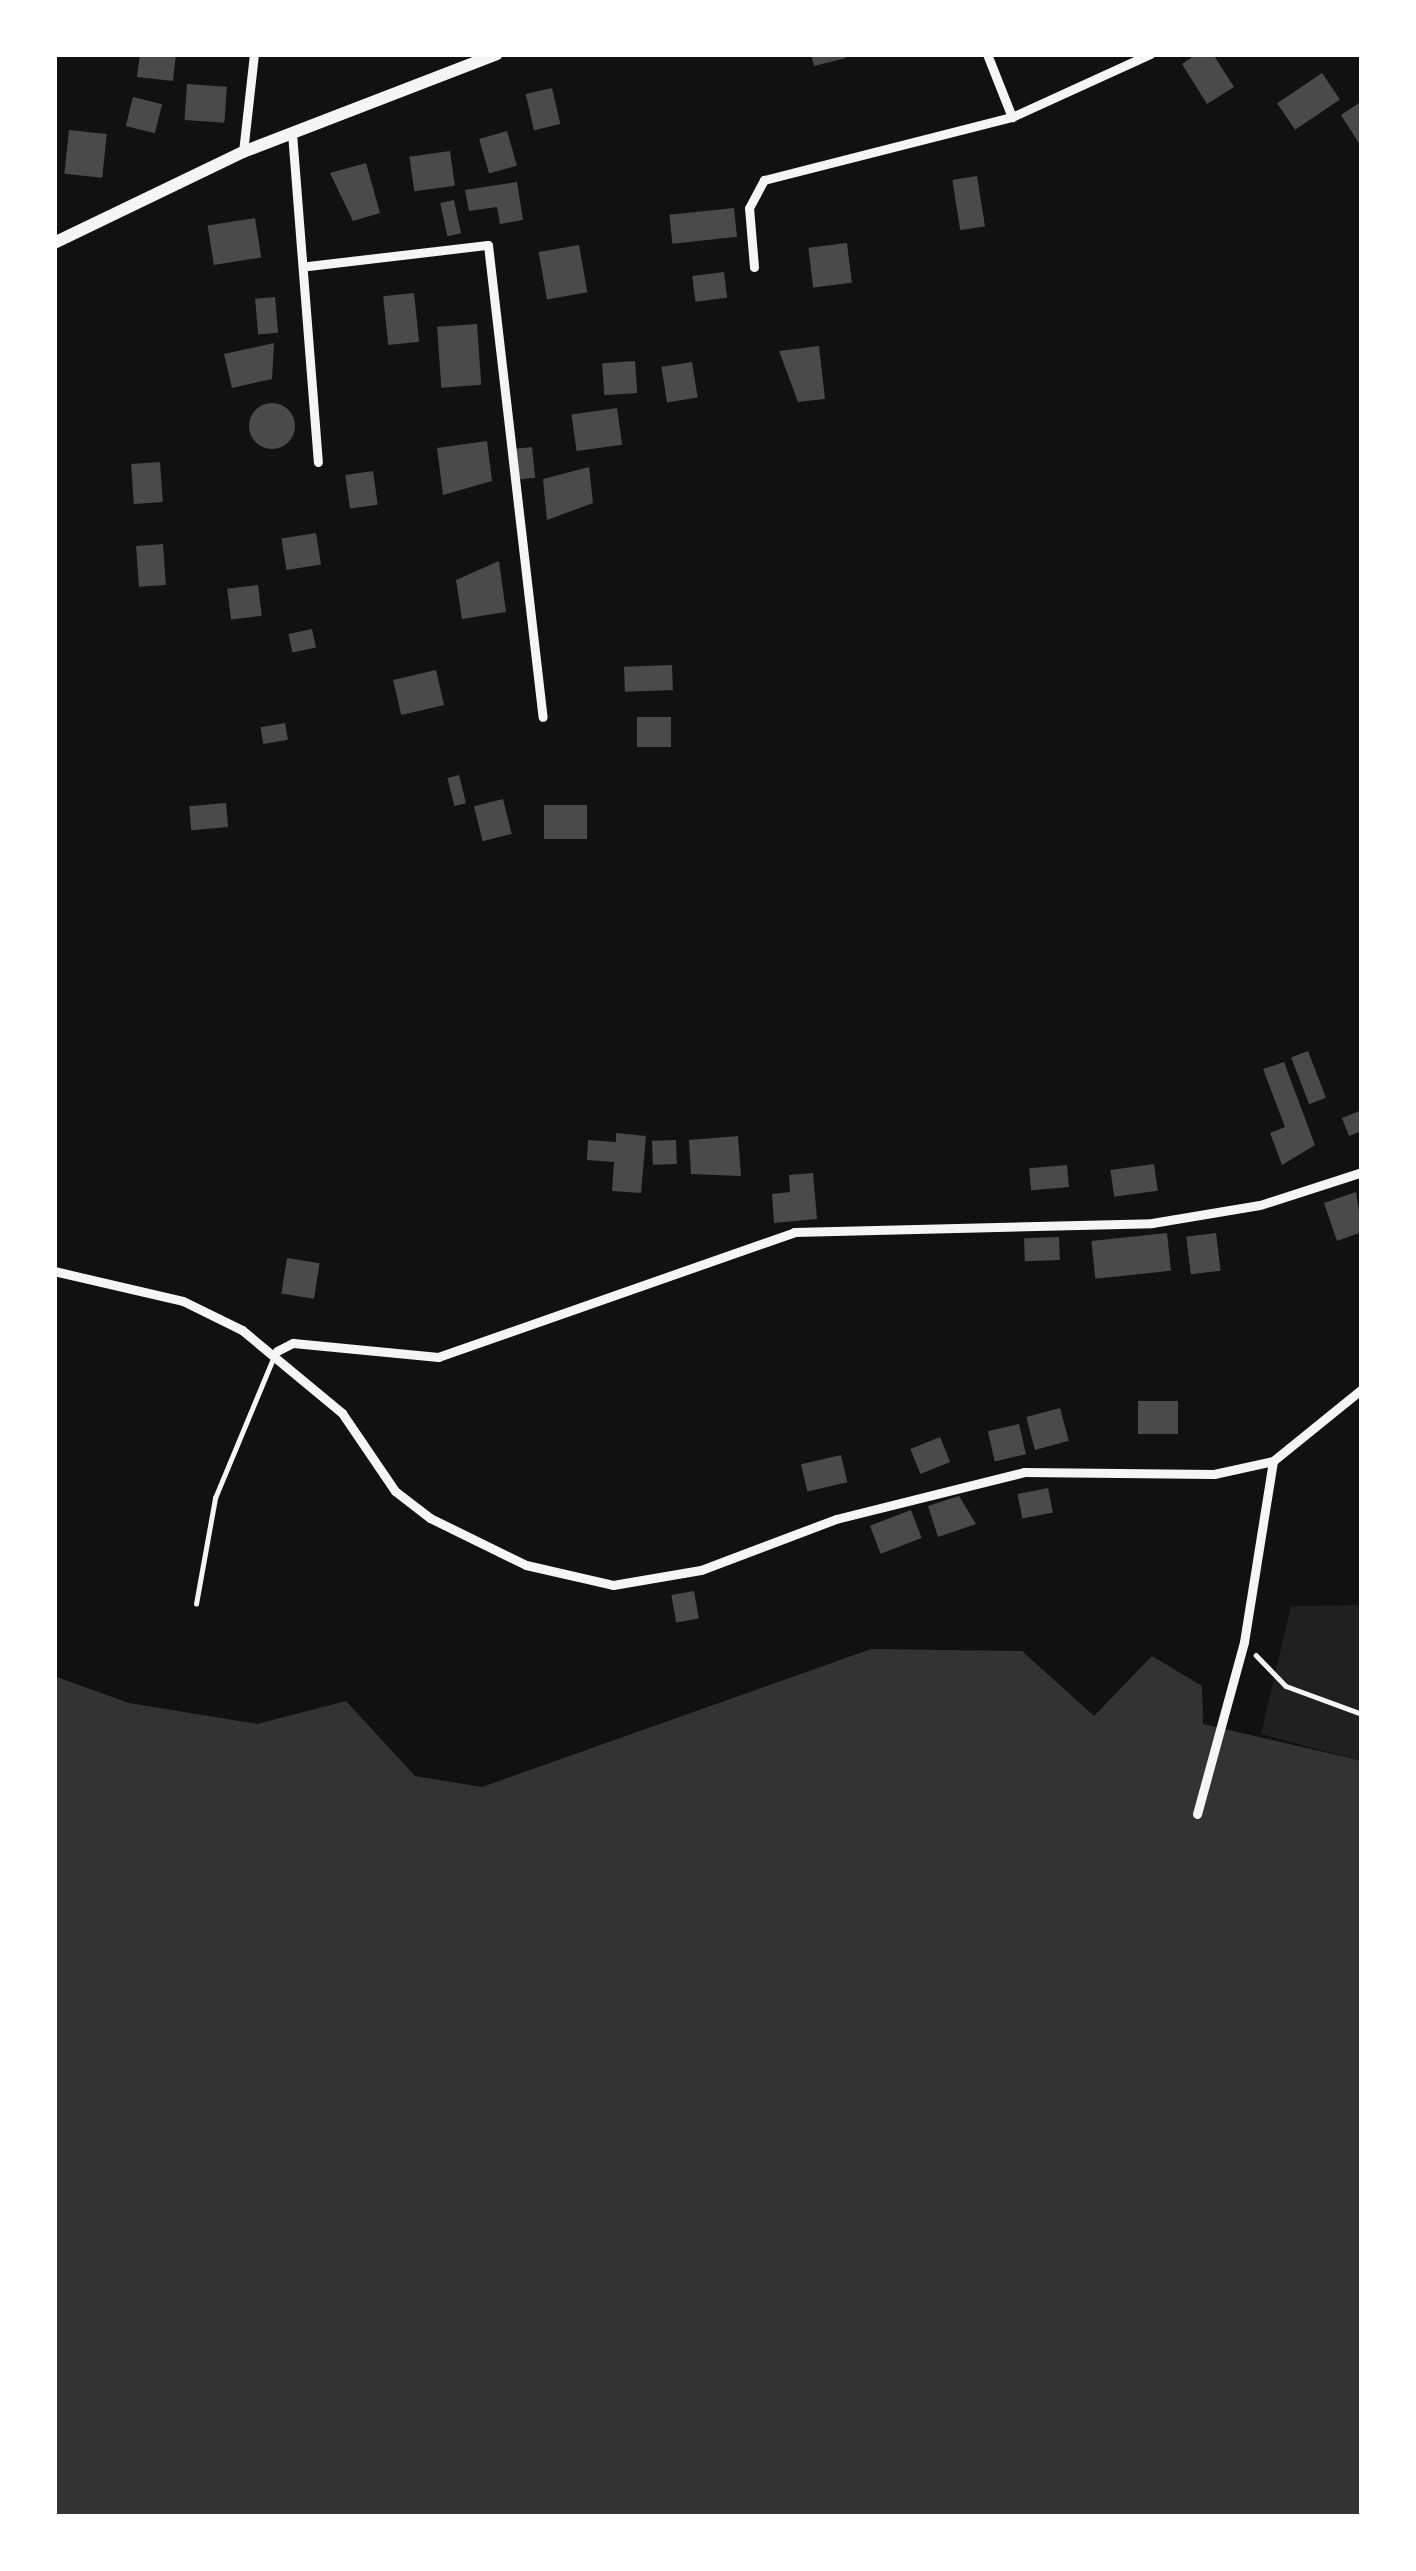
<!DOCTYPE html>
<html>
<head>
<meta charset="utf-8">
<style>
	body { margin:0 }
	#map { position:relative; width:1416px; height:2571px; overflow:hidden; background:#111; font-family:"Source Serif 4",serif }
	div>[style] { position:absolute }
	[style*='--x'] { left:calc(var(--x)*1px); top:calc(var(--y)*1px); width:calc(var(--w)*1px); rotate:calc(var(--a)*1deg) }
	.green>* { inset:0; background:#202020 }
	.water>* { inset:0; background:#333 }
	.building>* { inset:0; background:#4a4a4a; transform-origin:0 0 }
	.round { border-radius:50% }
	.path>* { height:4.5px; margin:-2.25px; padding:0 2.25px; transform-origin:2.25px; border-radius:2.25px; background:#f5f5f5 }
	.service>* { height:4.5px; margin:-2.25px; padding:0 2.25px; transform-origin:2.25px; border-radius:2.25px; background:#f5f5f5 }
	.minor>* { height:9px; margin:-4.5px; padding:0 4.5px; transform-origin:4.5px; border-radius:4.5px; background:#f5f5f5 }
	.tertiary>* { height:12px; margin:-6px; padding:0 6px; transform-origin:6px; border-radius:6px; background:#f5f5f5 }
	span { translate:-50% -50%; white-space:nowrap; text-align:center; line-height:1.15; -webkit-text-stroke:10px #fff; paint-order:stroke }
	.frame { position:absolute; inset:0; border:57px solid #fff; pointer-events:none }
</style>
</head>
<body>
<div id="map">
	<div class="green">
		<div style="clip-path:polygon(1362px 1605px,1362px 1761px,1261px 1734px,1291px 1606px)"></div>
	</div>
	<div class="water">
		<div style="clip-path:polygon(871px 1649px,1022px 1651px,1094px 1716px,1152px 1656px,1202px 1686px,1203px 1724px,1362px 1761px,1362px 2517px,54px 2517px,54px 1676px,129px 1703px,257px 1724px,346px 1701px,415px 1776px,482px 1787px)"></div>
	</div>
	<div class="building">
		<div style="clip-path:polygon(140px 54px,176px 54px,173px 81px,137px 77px)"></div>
		<div style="clip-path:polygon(811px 54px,845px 54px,846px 58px,814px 66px)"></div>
		<div style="clip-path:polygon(1197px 54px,1213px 54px,1234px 87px,1207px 104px,1182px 64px)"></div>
		<div style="left:1322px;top:73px;width:32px;height:54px;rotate:56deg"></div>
		<div style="left:187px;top:84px;width:40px;height:36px;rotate:4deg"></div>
		<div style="left:552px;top:88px;width:37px;height:27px;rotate:77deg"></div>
		<div style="left:133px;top:97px;width:30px;height:30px;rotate:14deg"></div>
		<div style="clip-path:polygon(1362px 101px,1362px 148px,1341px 115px)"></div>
		<div style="left:69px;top:130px;width:38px;height:44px;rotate:6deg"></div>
		<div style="left:507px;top:131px;width:36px;height:29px;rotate:74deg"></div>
		<div style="left:450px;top:151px;width:35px;height:41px;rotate:82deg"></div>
		<div style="clip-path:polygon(366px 163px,380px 213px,353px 221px,330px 173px)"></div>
		<div style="left:977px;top:176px;width:51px;height:25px;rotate:81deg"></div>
		<div style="clip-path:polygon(517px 182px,523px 220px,500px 224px,497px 207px,469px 211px,465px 190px)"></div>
		<div style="left:454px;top:200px;width:34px;height:14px;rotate:78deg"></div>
		<div style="left:734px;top:208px;width:29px;height:65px;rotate:84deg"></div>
		<div style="left:255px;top:218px;width:40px;height:48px;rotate:81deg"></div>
		<div style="left:847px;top:243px;width:40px;height:39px;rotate:83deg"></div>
		<div style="left:579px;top:245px;width:48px;height:41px;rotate:80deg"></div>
		<div style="left:724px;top:272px;width:26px;height:32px;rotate:83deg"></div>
		<div style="left:414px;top:293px;width:49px;height:31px;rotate:84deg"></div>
		<div style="left:275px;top:297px;width:36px;height:20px;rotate:85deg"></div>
		<div style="left:477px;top:324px;width:61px;height:40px;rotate:86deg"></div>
		<div style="clip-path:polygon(274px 343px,272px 379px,232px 388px,224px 354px)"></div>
		<div style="clip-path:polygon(819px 346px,825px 399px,798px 402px,779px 351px)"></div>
		<div style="left:635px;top:361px;width:32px;height:33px;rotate:86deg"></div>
		<div style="left:692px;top:362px;width:36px;height:31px;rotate:81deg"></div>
		<div class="round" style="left:249px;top:403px;width:46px;height:46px"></div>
		<div style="left:617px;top:408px;width:37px;height:46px;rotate:82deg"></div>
		<div style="clip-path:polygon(487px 441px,492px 481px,443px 495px,437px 448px)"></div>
		<div style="left:532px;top:447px;width:31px;height:19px;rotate:84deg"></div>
		<div style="left:160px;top:462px;width:40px;height:29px;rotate:86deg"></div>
		<div style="clip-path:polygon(589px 467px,593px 503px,547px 520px,543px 479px)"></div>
		<div style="left:373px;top:471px;width:34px;height:28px;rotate:82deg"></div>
		<div style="left:316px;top:533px;width:32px;height:35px;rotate:81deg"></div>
		<div style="left:163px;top:544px;width:41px;height:27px;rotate:86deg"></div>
		<div style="clip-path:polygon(499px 561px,506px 612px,462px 619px,456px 580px)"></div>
		<div style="left:258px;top:585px;width:31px;height:31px;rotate:83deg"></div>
		<div style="left:312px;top:629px;width:19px;height:24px;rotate:78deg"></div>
		<div style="left:672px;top:665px;width:25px;height:48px;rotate:88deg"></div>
		<div style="left:436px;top:670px;width:36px;height:44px;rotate:77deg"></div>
		<div style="left:671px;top:717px;width:30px;height:34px;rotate:90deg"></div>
		<div style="left:285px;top:723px;width:17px;height:25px;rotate:80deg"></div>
		<div style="left:459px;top:775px;width:29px;height:12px;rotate:76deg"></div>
		<div style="left:503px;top:799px;width:36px;height:30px;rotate:76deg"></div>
		<div style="left:226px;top:803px;width:24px;height:37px;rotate:85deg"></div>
		<div style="left:544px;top:805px;width:43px;height:34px"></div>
		<div style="left:1308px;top:1051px;width:50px;height:18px;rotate:69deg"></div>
		<div style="clip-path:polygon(1284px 1062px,1315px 1145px,1282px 1165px,1270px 1133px,1285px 1127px,1263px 1069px)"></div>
		<div style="clip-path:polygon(1362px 1110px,1362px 1131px,1349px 1136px,1342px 1118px)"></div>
		<div style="clip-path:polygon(616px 1133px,646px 1136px,641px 1193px,612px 1191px,614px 1162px,587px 1160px,588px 1140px,616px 1142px)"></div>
		<div style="clip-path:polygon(738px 1136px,741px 1176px,691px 1174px,689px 1140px)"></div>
		<div style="left:676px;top:1140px;width:24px;height:24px;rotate:88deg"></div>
		<div style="left:1154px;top:1164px;width:27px;height:44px;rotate:82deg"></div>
		<div style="left:1067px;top:1165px;width:22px;height:38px;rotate:85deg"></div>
		<div style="clip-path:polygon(813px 1173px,817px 1219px,774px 1223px,772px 1194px,790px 1192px,789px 1175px)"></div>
		<div style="clip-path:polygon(1356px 1192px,1362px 1232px,1337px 1241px,1324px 1203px)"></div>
		<div style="left:1167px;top:1233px;width:38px;height:76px;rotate:84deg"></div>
		<div style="left:1216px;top:1233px;width:38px;height:30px;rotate:83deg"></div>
		<div style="left:1059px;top:1237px;width:23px;height:35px;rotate:88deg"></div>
		<div style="left:287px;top:1258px;width:33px;height:36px;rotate:9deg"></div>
		<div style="left:1138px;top:1401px;width:40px;height:33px"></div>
		<div style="left:1060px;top:1408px;width:34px;height:35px;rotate:75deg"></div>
		<div style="left:1019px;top:1424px;width:31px;height:32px;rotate:77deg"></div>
		<div style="left:940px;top:1437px;width:27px;height:32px;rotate:68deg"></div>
		<div style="left:841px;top:1455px;width:28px;height:41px;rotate:77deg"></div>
		<div style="left:1048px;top:1488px;width:25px;height:31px;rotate:79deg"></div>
		<div style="clip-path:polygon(959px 1496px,976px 1524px,938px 1537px,928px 1506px)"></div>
		<div style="left:911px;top:1510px;width:30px;height:44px;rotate:69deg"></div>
		<div style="left:694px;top:1591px;width:28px;height:23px;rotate:80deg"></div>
	</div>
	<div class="path">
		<div style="--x:1256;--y:1655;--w:43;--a:45.9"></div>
		<div style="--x:1286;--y:1686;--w:81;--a:20.2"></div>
	</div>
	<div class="service">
		<div style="--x:196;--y:1604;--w:108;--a:-79.8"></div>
		<div style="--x:215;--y:1498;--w:151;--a:-67.4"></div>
	</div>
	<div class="minor">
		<div style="--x:987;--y:54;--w:68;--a:68.4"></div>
		<div style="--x:292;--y:133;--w:330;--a:85.5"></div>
		<div style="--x:243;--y:152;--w:99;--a:-83.6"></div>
		<div style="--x:308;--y:266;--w:181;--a:-6.7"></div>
		<div style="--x:488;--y:245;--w:475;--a:83.4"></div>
		<div style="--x:754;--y:267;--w:59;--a:-94.8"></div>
		<div style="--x:749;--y:208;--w:32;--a:-62"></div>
		<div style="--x:764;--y:180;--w:256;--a:-14.3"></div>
		<div style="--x:1012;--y:117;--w:152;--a:-24.5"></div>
		<div style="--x:54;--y:1271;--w:132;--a:13.1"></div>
		<div style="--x:183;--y:1301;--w:66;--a:26.2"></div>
		<div style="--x:242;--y:1330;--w:130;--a:39.7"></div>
		<div style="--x:342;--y:1413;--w:94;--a:55.8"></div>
		<div style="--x:395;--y:1491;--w:44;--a:37.6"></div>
		<div style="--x:430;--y:1518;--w:107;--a:26.1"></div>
		<div style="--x:526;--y:1565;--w:89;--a:12.9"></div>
		<div style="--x:613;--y:1585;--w:89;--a:-9.7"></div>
		<div style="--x:701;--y:1570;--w:144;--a:-20.7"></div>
		<div style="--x:836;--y:1519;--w:194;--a:-14"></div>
		<div style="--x:1024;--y:1472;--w:190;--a:0.6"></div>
		<div style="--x:1214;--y:1474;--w:60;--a:-12.4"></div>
		<div style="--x:277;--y:1351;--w:18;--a:-27"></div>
		<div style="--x:293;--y:1343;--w:146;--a:5.5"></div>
		<div style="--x:438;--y:1357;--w:377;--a:-19.3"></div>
		<div style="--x:794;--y:1232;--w:358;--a:-1.4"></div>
		<div style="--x:1152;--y:1223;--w:109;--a:-9.5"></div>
		<div style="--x:1260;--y:1205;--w:107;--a:-17.9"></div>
		<div style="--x:1197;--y:1814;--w:178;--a:-74.7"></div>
		<div style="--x:1244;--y:1642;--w:183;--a:-80.9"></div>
		<div style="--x:1273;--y:1461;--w:114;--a:-39"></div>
	</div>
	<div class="tertiary">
		<div style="--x:54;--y:243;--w:210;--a:-25.7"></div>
		<div style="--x:243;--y:152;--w:272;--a:-21.1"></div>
	</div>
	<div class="frame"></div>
</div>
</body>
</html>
